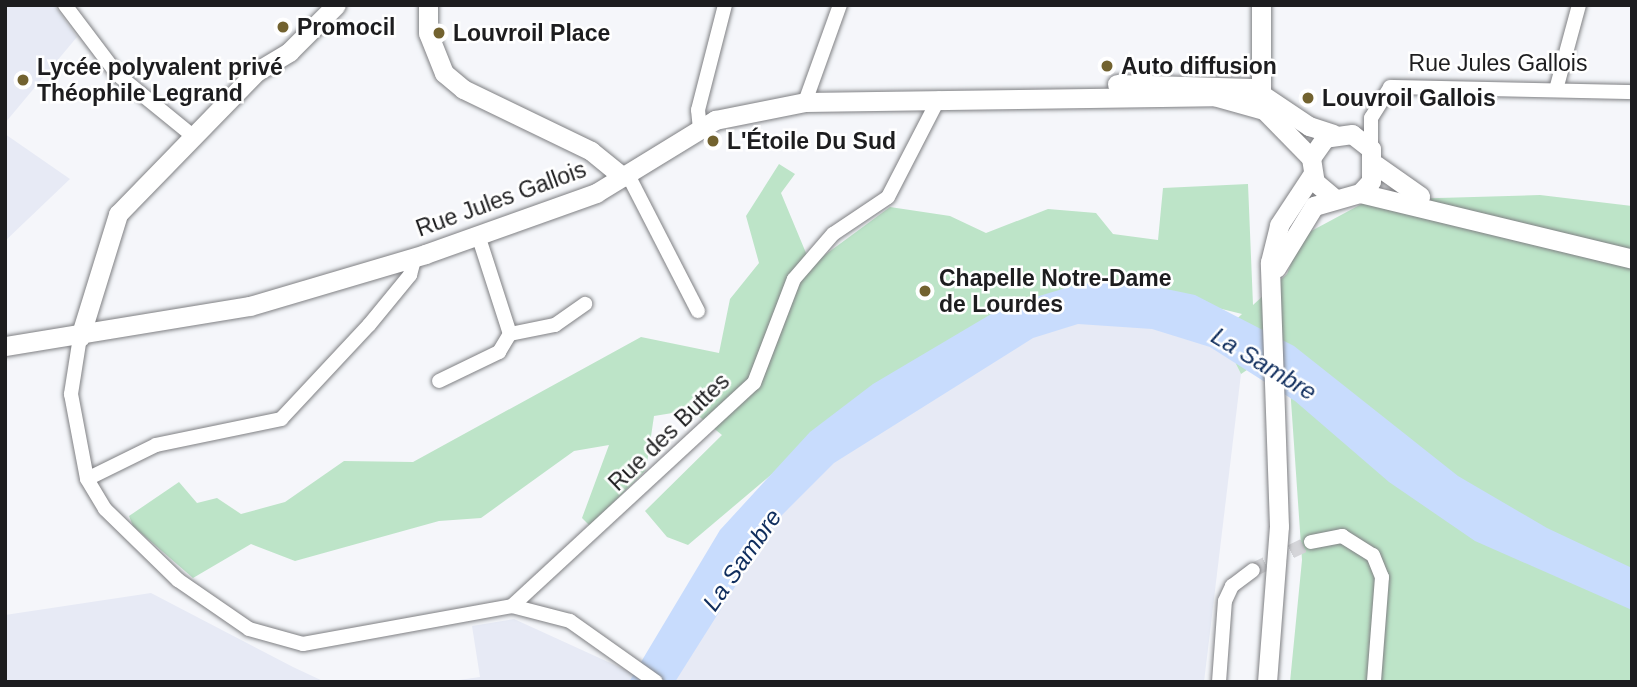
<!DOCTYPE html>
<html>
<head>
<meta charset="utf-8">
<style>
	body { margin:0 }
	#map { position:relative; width:1637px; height:687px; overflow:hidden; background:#f5f6fa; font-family:Helvetica,sans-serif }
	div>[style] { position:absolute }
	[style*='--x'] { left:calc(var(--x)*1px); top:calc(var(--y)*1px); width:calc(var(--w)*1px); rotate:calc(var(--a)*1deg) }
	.built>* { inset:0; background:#e7eaf5 }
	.green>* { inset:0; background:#bde4c8 }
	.water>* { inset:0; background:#c8dcfd }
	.street-tunnel>* { height:14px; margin-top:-7px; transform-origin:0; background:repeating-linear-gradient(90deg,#d5d5d9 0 14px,transparent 0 21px) }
	.roads { filter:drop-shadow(0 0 2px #7f8083) drop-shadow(0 0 2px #7f8083) }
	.street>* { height:14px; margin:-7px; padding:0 7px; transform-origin:7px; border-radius:7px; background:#fff }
	.secondary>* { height:19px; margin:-9.5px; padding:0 9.5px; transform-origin:9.5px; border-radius:9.5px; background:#fff }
	.dots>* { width:19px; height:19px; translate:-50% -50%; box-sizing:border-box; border:4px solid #fff; border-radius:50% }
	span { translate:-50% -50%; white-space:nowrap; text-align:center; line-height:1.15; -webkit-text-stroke:5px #fff; paint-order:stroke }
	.poi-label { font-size:23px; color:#1d1d1f; font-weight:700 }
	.left { translate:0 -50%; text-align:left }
	.street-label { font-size:23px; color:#1d1d1f }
	.water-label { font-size:24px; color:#0f2d5d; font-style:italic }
	.frame { position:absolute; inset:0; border:7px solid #1d1d1f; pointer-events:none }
</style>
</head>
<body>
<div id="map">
	<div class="built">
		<div style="clip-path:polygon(5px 5px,54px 5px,77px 37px,5px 123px)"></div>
		<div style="clip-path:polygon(5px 134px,70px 179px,5px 241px)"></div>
		<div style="clip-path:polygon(1103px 306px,1221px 334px,1241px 374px,1204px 682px,662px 682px,800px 482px,1028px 325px)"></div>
		<div style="clip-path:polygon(151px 593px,293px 667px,325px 682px,5px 682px,5px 615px)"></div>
		<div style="clip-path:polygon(514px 619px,652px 682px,445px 682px,480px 677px,472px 626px)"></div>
	</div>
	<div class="green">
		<div style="clip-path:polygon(779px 164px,795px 174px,781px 193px,806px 253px,818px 260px,890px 207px,950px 216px,986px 233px,1048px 209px,1096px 213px,1113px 234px,1158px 240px,1163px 188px,1248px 184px,1253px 305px,1287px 274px,1302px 236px,1369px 200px,1540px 195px,1632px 206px,1632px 682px,1290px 682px,1302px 560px,1287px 343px,1241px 374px,1221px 334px,1242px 314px,1129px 286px,817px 436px,688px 545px,667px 537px,645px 511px,722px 435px,691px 410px,654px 416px,646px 470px,590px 526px,582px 518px,609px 445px,574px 451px,481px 518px,439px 521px,295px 561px,251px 544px,193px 578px,133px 526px,129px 516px,179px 482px,197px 503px,217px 498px,241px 514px,285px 502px,344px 461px,413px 462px,641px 337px,719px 353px,730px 299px,759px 263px,746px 216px)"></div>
	</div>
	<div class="water">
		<div style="clip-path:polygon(1123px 280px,1195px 295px,1294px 346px,1458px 476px,1547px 528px,1632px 568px,1632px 610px,1475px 541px,1389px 482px,1295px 401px,1210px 347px,1152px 329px,1078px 324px,1033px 338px,834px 463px,777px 520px,675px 682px,629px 682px,720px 530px,810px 432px,873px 384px,1003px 307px,1079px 284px)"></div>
	</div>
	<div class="street-tunnel">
		<div style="--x:1253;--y:570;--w:64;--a:-25.8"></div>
	</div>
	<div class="roads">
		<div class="street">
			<div style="--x:65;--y:5;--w:88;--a:52.9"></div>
			<div style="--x:118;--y:75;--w:98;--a:39.2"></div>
			<div style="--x:1557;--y:86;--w:84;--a:-74.8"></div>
			<div style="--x:805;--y:102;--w:103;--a:-70.2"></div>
			<div style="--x:700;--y:129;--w:19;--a:-96"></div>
			<div style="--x:698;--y:110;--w:108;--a:-75.6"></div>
			<div style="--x:1371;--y:149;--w:31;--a:-90"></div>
			<div style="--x:1371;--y:118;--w:36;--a:-58"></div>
			<div style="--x:1390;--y:87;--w:242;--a:1.2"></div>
			<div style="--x:628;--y:175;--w:153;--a:62.8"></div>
			<div style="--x:510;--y:334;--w:46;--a:-11.3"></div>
			<div style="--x:555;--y:325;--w:37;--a:-35"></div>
			<div style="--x:80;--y:337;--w:58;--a:99"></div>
			<div style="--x:71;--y:394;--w:86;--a:79.3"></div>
			<div style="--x:87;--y:479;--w:35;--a:59"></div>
			<div style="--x:105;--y:509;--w:102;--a:44.2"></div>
			<div style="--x:178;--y:580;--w:86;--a:34.6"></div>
			<div style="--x:249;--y:629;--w:56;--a:15.5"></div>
			<div style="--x:303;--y:644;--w:212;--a:-10.3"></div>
			<div style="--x:512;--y:606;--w:60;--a:14.5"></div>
			<div style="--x:570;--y:621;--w:105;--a:35.3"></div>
			<div style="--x:439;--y:381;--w:67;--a:-25.8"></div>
			<div style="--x:499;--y:352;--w:21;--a:-59"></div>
			<div style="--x:510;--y:334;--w:104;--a:-107.9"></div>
			<div style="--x:87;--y:479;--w:77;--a:-26.2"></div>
			<div style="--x:156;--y:445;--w:128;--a:-11.7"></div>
			<div style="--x:281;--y:419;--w:129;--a:-46.9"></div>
			<div style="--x:369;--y:325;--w:65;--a:-50.6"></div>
			<div style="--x:410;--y:275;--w:20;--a:-75"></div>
			<div style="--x:1311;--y:542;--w:32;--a:-11"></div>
			<div style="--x:1342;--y:536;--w:36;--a:32"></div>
			<div style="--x:1373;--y:555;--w:24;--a:68"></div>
			<div style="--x:1382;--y:577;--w:105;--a:94.4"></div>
			<div style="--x:512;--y:606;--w:329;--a:-42.7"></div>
			<div style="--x:754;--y:383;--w:111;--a:-69"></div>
			<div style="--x:794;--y:279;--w:60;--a:-49.1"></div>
			<div style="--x:833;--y:234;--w:66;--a:-33.9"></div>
			<div style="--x:888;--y:197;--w:111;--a:-62.7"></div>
			<div style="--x:1219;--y:682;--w:81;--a:-85.8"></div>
			<div style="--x:1225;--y:601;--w:17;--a:-65"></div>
			<div style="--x:1232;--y:586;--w:26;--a:-37"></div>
		</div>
		<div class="secondary">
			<div style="--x:428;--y:5;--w:28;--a:90"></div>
			<div style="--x:428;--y:33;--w:43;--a:68.2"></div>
			<div style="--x:444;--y:73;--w:25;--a:40"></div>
			<div style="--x:463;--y:89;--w:142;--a:25.8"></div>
			<div style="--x:591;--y:151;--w:41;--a:39.1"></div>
			<div style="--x:1261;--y:5;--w:97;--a:90"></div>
			<div style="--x:1117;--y:84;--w:135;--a:1.7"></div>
			<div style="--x:1252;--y:88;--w:69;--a:33.7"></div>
			<div style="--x:1309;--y:126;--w:25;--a:18"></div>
			<div style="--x:1376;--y:165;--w:54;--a:35.2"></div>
			<div style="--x:1360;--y:193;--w:280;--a:13.6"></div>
			<div style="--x:1276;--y:268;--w:73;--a:-58.5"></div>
			<div style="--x:1314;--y:206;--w:48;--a:-15.8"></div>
			<div style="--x:1360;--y:193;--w:16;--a:-47"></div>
			<div style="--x:1371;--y:181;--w:32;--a:-90"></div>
			<div style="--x:1371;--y:149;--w:24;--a:-142"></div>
			<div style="--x:1352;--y:134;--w:27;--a:172"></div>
			<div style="--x:1325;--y:138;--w:24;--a:125"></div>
			<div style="--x:1311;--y:158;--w:24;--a:81"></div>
			<div style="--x:1315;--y:182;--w:26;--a:40"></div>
			<div style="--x:80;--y:337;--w:129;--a:-72.8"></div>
			<div style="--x:118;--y:214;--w:198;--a:-45.8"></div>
			<div style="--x:256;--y:72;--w:39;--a:-31"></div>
			<div style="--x:289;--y:52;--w:66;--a:-45"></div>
			<div style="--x:5;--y:346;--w:248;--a:-9.3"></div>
			<div style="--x:250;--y:306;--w:183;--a:-16.5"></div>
			<div style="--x:425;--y:254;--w:182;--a:-19.6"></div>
			<div style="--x:596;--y:193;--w:140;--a:-31.5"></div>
			<div style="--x:715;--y:120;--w:92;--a:-11.3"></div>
			<div style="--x:805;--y:102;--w:409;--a:-0.8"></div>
			<div style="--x:1214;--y:96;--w:52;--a:15.6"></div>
			<div style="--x:1264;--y:110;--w:67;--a:45.6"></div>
			<div style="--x:1267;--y:682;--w:156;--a:-85.6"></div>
			<div style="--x:1279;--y:526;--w:264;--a:-92"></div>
			<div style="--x:1270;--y:262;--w:38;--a:-76"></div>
			<div style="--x:1279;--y:225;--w:60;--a:-56.6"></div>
		</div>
	</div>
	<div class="dots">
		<div style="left:283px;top:27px;background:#72622f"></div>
		<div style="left:439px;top:33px;background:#72622f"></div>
		<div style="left:1107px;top:66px;background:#72622f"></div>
		<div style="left:23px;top:80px;background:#72622f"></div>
		<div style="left:1308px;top:98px;background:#72622f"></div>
		<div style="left:713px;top:141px;background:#72622f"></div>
		<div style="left:925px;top:291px;background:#72622f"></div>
	</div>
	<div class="poi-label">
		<span class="left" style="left:297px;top:27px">Promocil</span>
		<span class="left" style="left:453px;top:33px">Louvroil Place</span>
		<span class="left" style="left:1121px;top:66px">Auto diffusion</span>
		<span class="left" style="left:37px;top:80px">Lycée polyvalent privé<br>Théophile Legrand</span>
		<span class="left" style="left:1322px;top:98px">Louvroil Gallois</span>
		<span class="left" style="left:727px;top:141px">L'Étoile Du Sud</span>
		<span class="left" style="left:939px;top:291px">Chapelle Notre-Dame<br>de Lourdes</span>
	</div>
	<div class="street-label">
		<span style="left:1498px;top:63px">Rue Jules Gallois</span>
		<span style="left:501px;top:199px;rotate:-20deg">Rue Jules Gallois</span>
		<span style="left:669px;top:432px;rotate:-44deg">Rue des Buttes</span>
	</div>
	<div class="water-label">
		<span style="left:1264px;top:364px;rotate:31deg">La Sambre</span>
		<span style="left:742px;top:560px;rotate:-55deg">La Sambre</span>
	</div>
	<div class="frame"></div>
</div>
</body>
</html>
